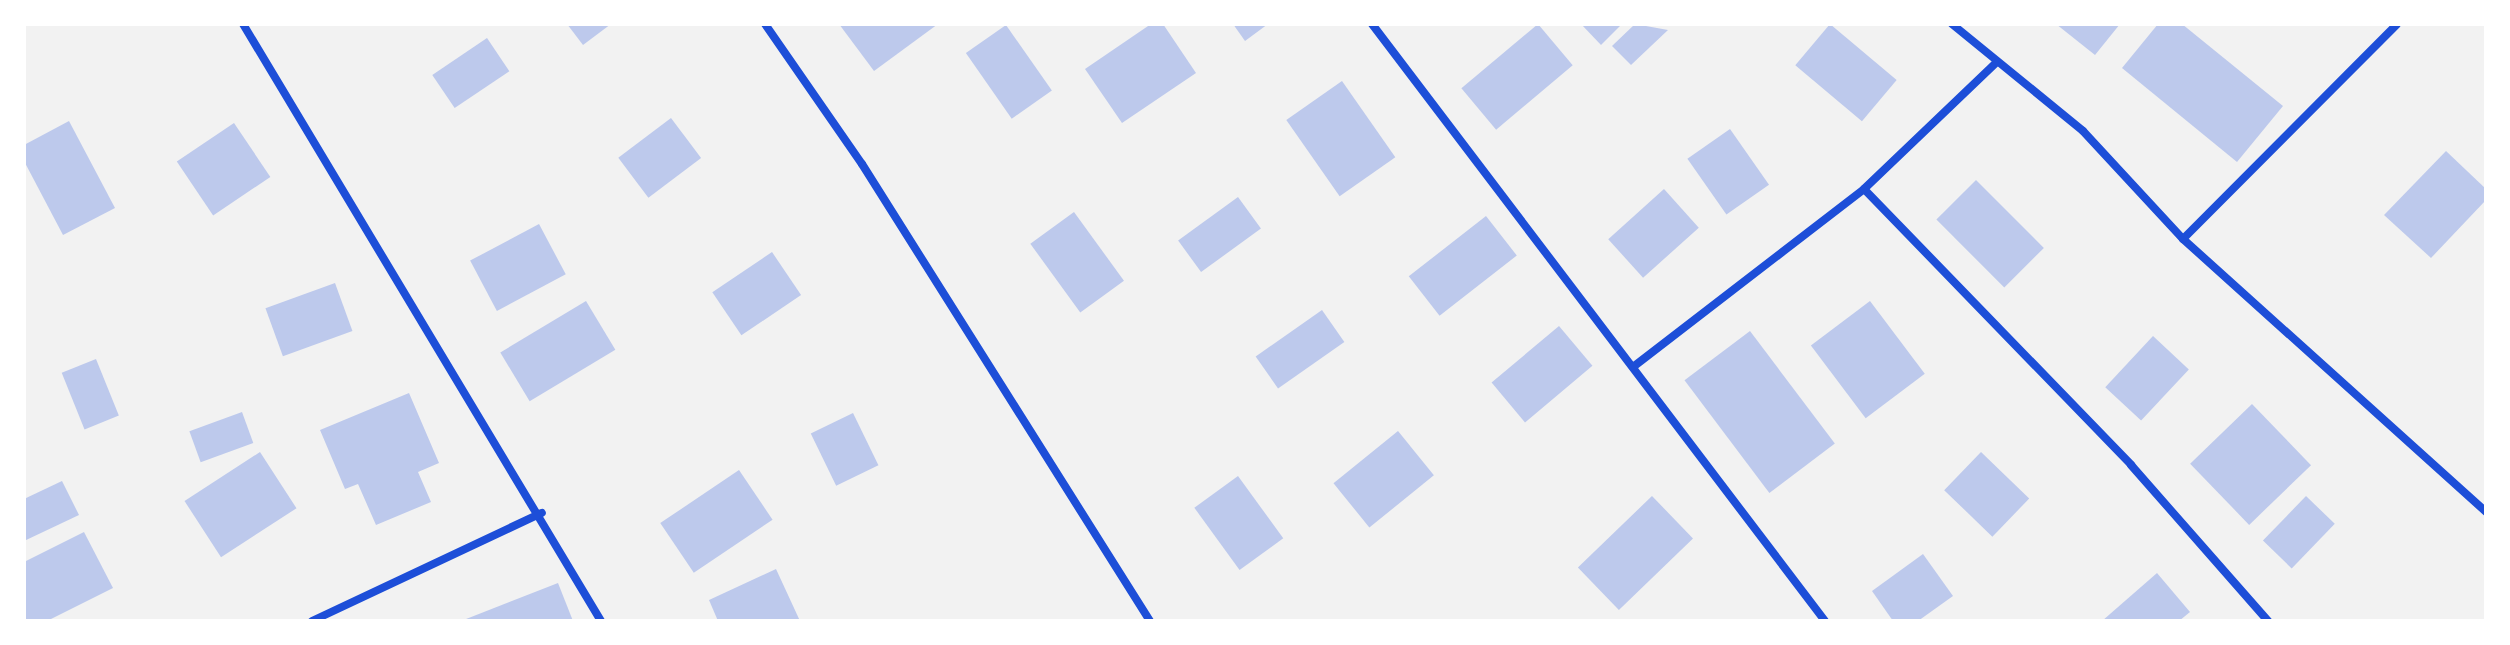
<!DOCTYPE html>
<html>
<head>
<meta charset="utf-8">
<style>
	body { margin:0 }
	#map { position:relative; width:2510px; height:645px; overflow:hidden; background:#f2f2f2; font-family:Cabin,sans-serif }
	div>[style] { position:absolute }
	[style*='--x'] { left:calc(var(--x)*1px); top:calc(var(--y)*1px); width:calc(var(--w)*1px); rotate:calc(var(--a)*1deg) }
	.building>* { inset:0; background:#bdc9ec; transform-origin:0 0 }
	.minor>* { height:8px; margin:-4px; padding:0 4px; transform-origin:4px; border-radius:4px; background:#1d4ed8 }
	span { translate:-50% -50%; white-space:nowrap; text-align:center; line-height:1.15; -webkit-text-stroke:8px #fff; paint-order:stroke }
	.frame { position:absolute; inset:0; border:26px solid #fff; pointer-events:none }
</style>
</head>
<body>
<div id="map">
	<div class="building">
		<div style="clip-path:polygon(567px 24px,611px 24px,583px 45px)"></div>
		<div style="clip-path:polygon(839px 24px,938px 24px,874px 71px)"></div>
		<div style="clip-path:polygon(1151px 24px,1163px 24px,1196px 73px,1122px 123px,1085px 69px)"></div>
		<div style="clip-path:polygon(1233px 24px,1268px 24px,1245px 41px)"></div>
		<div style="left:1538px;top:24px;width:54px;height:100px;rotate:50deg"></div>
		<div style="clip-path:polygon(1581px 24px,1622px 24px,1601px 45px)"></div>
		<div style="clip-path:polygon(1635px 24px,1668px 30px,1631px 65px,1612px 46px)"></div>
		<div style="left:1830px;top:24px;width:87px;height:54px;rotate:40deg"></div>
		<div style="clip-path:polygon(2056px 24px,2120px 24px,2095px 55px)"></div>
		<div style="clip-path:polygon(2158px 24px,2182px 24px,2283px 106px,2237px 162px,2122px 68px)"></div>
		<div style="left:1006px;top:25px;width:80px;height:49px;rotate:55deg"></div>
		<div style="left:487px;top:38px;width:40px;height:66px;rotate:56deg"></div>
		<div style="left:1342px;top:81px;width:93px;height:68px;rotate:55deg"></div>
		<div style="left:671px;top:118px;width:50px;height:66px;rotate:53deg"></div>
		<div style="clip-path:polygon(69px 121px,115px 208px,63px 235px,24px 161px,24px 145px)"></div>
		<div style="left:234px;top:123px;width:65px;height:69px;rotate:56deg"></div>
		<div style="left:1730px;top:129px;width:68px;height:52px;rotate:55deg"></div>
		<div style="clip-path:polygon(2446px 151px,2486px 189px,2486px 200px,2431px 258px,2384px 215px)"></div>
		<div style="left:1976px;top:180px;width:96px;height:56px;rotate:45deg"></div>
		<div style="left:1664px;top:189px;width:52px;height:75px;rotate:48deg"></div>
		<div style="left:1238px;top:197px;width:39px;height:74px;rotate:54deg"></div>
		<div style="left:1074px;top:212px;width:85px;height:54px;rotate:54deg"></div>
		<div style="left:1486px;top:216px;width:50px;height:98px;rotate:52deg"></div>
		<div style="left:539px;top:224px;width:57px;height:78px;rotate:62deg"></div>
		<div style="left:772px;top:252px;width:52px;height:72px;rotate:56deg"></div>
		<div style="left:335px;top:283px;width:51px;height:74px;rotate:70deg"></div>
		<div style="left:586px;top:301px;width:57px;height:100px;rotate:59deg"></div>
		<div style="left:1870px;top:301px;width:91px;height:74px;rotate:53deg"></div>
		<div style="left:1322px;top:310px;width:39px;height:81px;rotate:55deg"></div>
		<div style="left:1559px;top:326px;width:52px;height:88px;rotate:50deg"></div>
		<div style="left:1750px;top:331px;width:141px;height:82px;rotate:53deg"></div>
		<div style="left:2153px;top:336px;width:49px;height:70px;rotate:43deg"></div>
		<div style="left:96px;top:359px;width:61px;height:37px;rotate:68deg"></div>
		<div style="clip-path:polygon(409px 393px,439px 463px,418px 472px,431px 502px,376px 525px,358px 484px,345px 489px,320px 430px)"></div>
		<div style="left:2252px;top:404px;width:85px;height:86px;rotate:46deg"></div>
		<div style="left:242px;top:412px;width:33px;height:56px;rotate:70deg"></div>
		<div style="left:853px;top:413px;width:58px;height:47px;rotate:64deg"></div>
		<div style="left:1398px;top:431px;width:57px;height:83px;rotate:51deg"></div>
		<div style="left:260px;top:452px;width:67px;height:90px;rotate:57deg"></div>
		<div style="left:1981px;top:452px;width:67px;height:53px;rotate:44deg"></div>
		<div style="left:739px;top:470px;width:60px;height:95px;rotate:56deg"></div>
		<div style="left:1238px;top:476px;width:77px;height:54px;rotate:54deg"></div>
		<div style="clip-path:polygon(62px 481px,79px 515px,24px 541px,24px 499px)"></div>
		<div style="left:1652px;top:496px;width:59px;height:103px;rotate:46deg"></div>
		<div style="left:2306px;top:496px;width:40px;height:62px;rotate:44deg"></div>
		<div style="clip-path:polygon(84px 532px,113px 588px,47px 621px,24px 621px,24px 562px)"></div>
		<div style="clip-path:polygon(1923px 554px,1953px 596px,1918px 621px,1893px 621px,1872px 591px)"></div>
		<div style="clip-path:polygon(776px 569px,800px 621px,718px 621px,709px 600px)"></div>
		<div style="clip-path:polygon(2157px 573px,2190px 612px,2179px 621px,2102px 621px)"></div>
		<div style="clip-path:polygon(558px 583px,573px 621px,461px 621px)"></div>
	</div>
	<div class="minor">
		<div style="--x:243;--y:24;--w:696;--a:59.05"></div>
		<div style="--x:765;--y:24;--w:170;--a:55.3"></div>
		<div style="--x:862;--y:164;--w:540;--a:57.78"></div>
		<div style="--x:1372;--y:24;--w:749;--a:52.81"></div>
		<div style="--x:1952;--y:24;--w:169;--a:39.2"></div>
		<div style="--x:2083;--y:131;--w:147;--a:47.2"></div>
		<div style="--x:2183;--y:239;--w:408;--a:42"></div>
		<div style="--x:1864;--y:189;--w:384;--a:45.9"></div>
		<div style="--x:2131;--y:465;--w:208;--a:48.7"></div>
		<div style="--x:2183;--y:239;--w:303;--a:-45.1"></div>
		<div style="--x:1633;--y:367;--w:292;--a:-37.6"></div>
		<div style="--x:1864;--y:189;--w:181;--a:-43.7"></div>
		<div style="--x:312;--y:621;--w:254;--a:-25.2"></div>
	</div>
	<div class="frame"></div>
</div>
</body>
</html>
